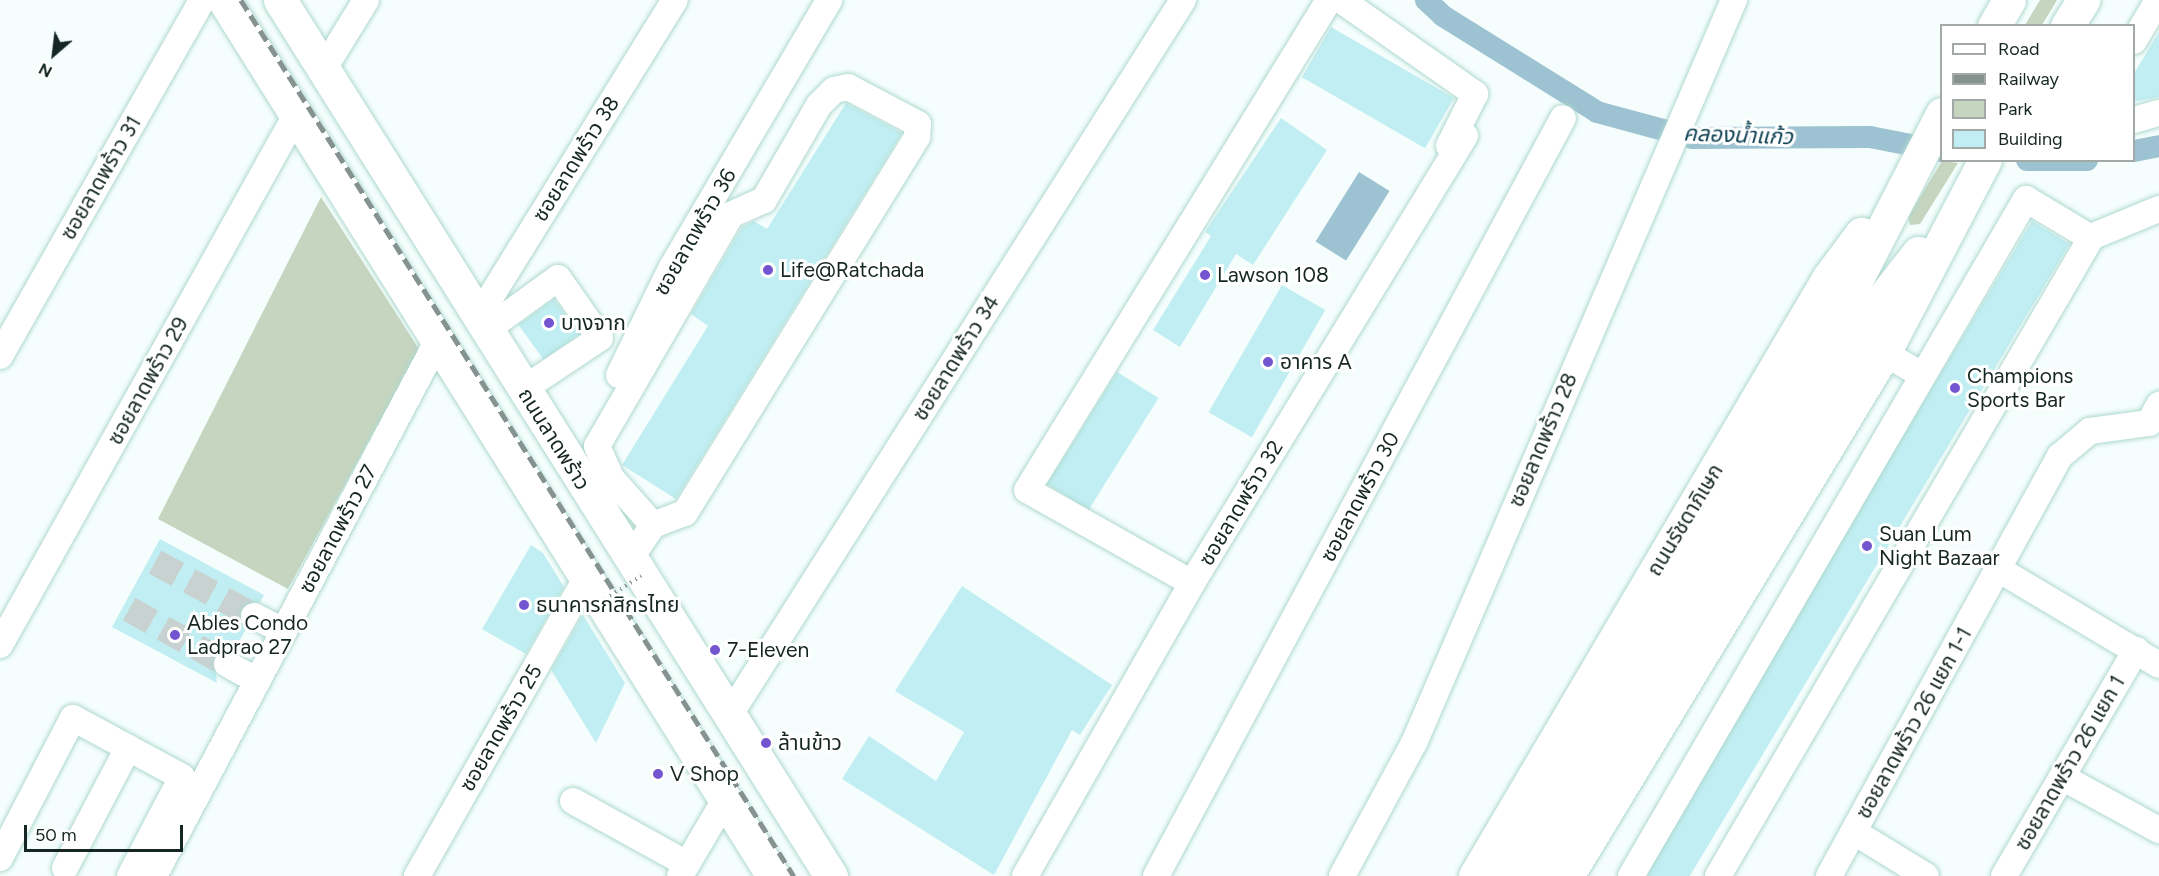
<!DOCTYPE html>
<html>
<head>
<meta charset="utf-8">
<style>
	body { margin:0 }
	#map { position:relative; width:2159px; height:876px; overflow:hidden; background:#f5fefc; font-family:Figtree,"Noto Sans Thai",sans-serif }
	div>[style] { position:absolute }
	[style*='--x'] { left:calc(var(--x)*1px); top:calc(var(--y)*1px); width:calc(var(--w)*1px); rotate:calc(var(--a)*1deg) }
	.green>* { inset:0; background:#c5d5bf }
	.water>* { inset:0; background:#9dc2d1; transform-origin:0 0 }
	.canal>* { height:22px; margin:-11px; padding:0 11px; transform-origin:11px; border-radius:11px; background:#9dc2d1 }
	.building>* { inset:0; background:#c1eef2; transform-origin:0 0 }
	.minor-tunnel>* { height:26px; margin-top:-13px; transform-origin:0; background:repeating-linear-gradient(90deg,#c8d3d1 0 26px,transparent 0 39px) }
	.roads { filter:drop-shadow(0 0 2px #aed8cf) drop-shadow(0 0 2px #aed8cf) }
	.minor>* { height:26px; margin:-13px; padding:0 13px; transform-origin:13px; border-radius:13px; background:#fff }
	.major>* { height:33px; margin:-16.5px; padding:0 16.5px; transform-origin:16.5px; border-radius:16.5px; background:#fff }
	.rail>* { height:4.5px; margin-top:-2.25px; transform-origin:0; background:repeating-linear-gradient(90deg,#85928f 0 12px,transparent 0 18px) }
	.path-bridge>* { height:4px; margin-top:-2px; transform-origin:0; background:repeating-linear-gradient(90deg,#8e9b98 0 1.5px,transparent 0 6px) }
	.dots>* { width:16px; height:16px; translate:-50% -50%; box-sizing:border-box; border:3px solid #fff; border-radius:50% }
	span { translate:-50% -50%; white-space:nowrap; text-align:center; line-height:1.15; -webkit-text-stroke:6px #fff; paint-order:stroke }
	.street-label { font-size:21px; color:#162723 }
	.poi-label { font-size:21px; color:#162723 }
	.left { translate:0 -50%; text-align:left }
	.water-label { font-size:22px; color:#0f4354; font-style:italic }
	.legend { position:absolute; left:1940px; top:24px; width:195px; height:138px; box-sizing:border-box; background:#fff; border:2px solid #a2a9a7; margin:0; padding:8px 10px; list-style:none; font-size:18px; color:#162723 }
	.legend li { display:flex; align-items:center; gap:12px; height:30px }
	.legend b { width:30px; border:2px solid #a2a9a7 }
	.north { position:absolute; left:24px; top:24px; width:60px; height:60px; -webkit-text-stroke:4px #fff; paint-order:stroke; rotate:208deg; font-size:16px; font-weight:700; line-height:24px; text-align:center; color:#162723 }
	.north::after { content:''; display:block; margin:auto; width:21px; height:27px; background:#162723; clip-path:polygon(50% 0,100% 100%,50% 72%,0 100%) }
	.scale { position:absolute; left:24px; top:825px; width:159px; height:27px; box-sizing:border-box; border:3px solid #162723; border-top:0; padding-left:8px; font-size:18px; line-height:21px; white-space:nowrap; color:#162723; -webkit-text-stroke:4px #fff; paint-order:stroke }
</style>
</head>
<body>
<div id="map">
	<div class="green">
		<div style="clip-path:polygon(2040px 0,2057px 0,2042px 25px,2025px 25px)"></div>
		<div style="clip-path:polygon(1942px 161px,1958px 163px,1920px 224px,1910px 225px,1908px 217px)"></div>
		<div style="clip-path:polygon(321px 197px,419px 349px,288px 589px,158px 519px)"></div>
	</div>
	<div class="water">
		<div style="left:1359px;top:172px;width:36px;height:82px;rotate:32deg"></div>
	</div>
	<div class="canal">
		<div style="--x:1426;--y:0;--w:23;--a:43"></div>
		<div style="--x:1443;--y:16;--w:181;--a:31.9"></div>
		<div style="--x:1597;--y:112;--w:99;--a:15.2"></div>
		<div style="--x:1693;--y:138;--w:177;--a:-0.3"></div>
		<div style="--x:1870;--y:137;--w:73;--a:11"></div>
		<div style="--x:2134;--y:151;--w:25;--a:-11"></div>
		<div style="--x:2027;--y:160;--w:60;--a:0"></div>
	</div>
	<div class="building">
		<div style="left:1331px;top:27px;width:142px;height:58px;rotate:30deg"></div>
		<div style="clip-path:polygon(2159px 32px,2159px 97px,2133px 102px,2133px 75px)"></div>
		<div style="clip-path:polygon(846px 103px,902px 133px,676px 499px,622px 465px,708px 326px,691px 314px,742px 227px,754px 221px,767px 229px)"></div>
		<div style="clip-path:polygon(1281px 118px,1327px 150px,1253px 265px,1236px 254px,1180px 347px,1153px 330px,1211px 236px,1205px 232px)"></div>
		<div style="left:2032px;top:221px;width:44px;height:759px;rotate:31deg"></div>
		<div style="left:1282px;top:285px;width:50px;height:147px;rotate:30deg"></div>
		<div style="left:554px;top:299px;width:43px;height:44px;rotate:54deg"></div>
		<div style="left:1117px;top:372px;width:49px;height:132px;rotate:32deg"></div>
		<div style="clip-path:polygon(160px 539px,264px 595px,260px 602px,241px 609px,246px 629px,234px 651px,214px 657px,217px 683px,112px 627px)"></div>
		<div style="clip-path:polygon(531px 545px,543px 553px,564px 587px,526px 654px,482px 629px)"></div>
		<div style="clip-path:polygon(962px 586px,1112px 685px,1080px 735px,1072px 730px,994px 875px,842px 779px,869px 736px,936px 781px,964px 732px,895px 691px)"></div>
		<div style="clip-path:polygon(583px 615px,625px 683px,596px 743px,551px 670px)"></div>
	</div>
	<div class="minor-tunnel">
		<div style="--x:155;--y:562;--w:113;--a:28.6"></div>
		<div style="--x:129;--y:609;--w:112;--a:29.3"></div>
	</div>
	<div class="roads">
		<div class="minor">
			<div style="--x:1341;--y:0;--w:164;--a:35"></div>
			<div style="--x:1475;--y:94;--w:58;--a:116.6"></div>
			<div style="--x:2134;--y:41;--w:48;--a:-59.7"></div>
			<div style="--x:323;--y:70;--w:82;--a:-58.4"></div>
			<div style="--x:2134;--y:120;--w:26;--a:-16"></div>
			<div style="--x:2091;--y:237;--w:74;--a:-22.4"></div>
			<div style="--x:477;--y:319;--w:375;--a:-58.2"></div>
			<div style="--x:485;--y:331;--w:90;--a:-36"></div>
			<div style="--x:558;--y:278;--w:73;--a:55"></div>
			<div style="--x:600;--y:338;--w:94;--a:146.3"></div>
			<div style="--x:1884;--y:353;--w:44;--a:30.1"></div>
			<div style="--x:0;--y:356;--w:409;--a:-60.4"></div>
			<div style="--x:619;--y:375;--w:120;--a:-63.9"></div>
			<div style="--x:672;--y:267;--w:310;--a:-59.5"></div>
			<div style="--x:630;--y:559;--w:41;--a:-55.9"></div>
			<div style="--x:653;--y:525;--w:34;--a:-21"></div>
			<div style="--x:685;--y:513;--w:442;--a:-58.3"></div>
			<div style="--x:917;--y:137;--w:13;--a:-86"></div>
			<div style="--x:918;--y:124;--w:79;--a:-152.1"></div>
			<div style="--x:848;--y:87;--w:14;--a:168"></div>
			<div style="--x:834;--y:90;--w:21;--a:135"></div>
			<div style="--x:819;--y:105;--w:110;--a:120.1"></div>
			<div style="--x:764;--y:200;--w:36;--a:156"></div>
			<div style="--x:731;--y:215;--w:267;--a:120.1"></div>
			<div style="--x:597;--y:446;--w:35;--a:66"></div>
			<div style="--x:611;--y:478;--w:63;--a:48.2"></div>
			<div style="--x:1998;--y:569;--w:187;--a:30.8"></div>
			<div style="--x:1192;--y:583;--w:189;--a:-150.6"></div>
			<div style="--x:1027;--y:490;--w:576;--a:-58.35"></div>
			<div style="--x:254;--y:616;--w:34;--a:27"></div>
			<div style="--x:0;--y:645;--w:607;--a:-60.82"></div>
			<div style="--x:227;--y:664;--w:35;--a:29"></div>
			<div style="--x:729;--y:716;--w:848;--a:-57.62"></div>
			<div style="--x:2062;--y:777;--w:111;--a:28.7"></div>
			<div style="--x:573;--y:801;--w:130;--a:28.9"></div>
			<div style="--x:1854;--y:832;--w:84;--a:31.4"></div>
			<div style="--x:0;--y:858;--w:158;--a:-62.5"></div>
			<div style="--x:73;--y:718;--w:124;--a:28.4"></div>
			<div style="--x:182;--y:777;--w:112;--a:117.7"></div>
			<div style="--x:65;--y:868;--w:136;--a:-62.3"></div>
			<div style="--x:154;--y:876;--w:607;--a:-62.08"></div>
			<div style="--x:417;--y:876;--w:342;--a:-60.4"></div>
			<div style="--x:680;--y:876;--w:88;--a:-59.4"></div>
			<div style="--x:1025;--y:876;--w:337;--a:-60.3"></div>
			<div style="--x:1192;--y:583;--w:524;--a:-58.59"></div>
			<div style="--x:1156;--y:876;--w:860;--a:-61.77"></div>
			<div style="--x:1342;--y:876;--w:151;--a:-61.6"></div>
			<div style="--x:1414;--y:743;--w:809;--a:-66.7"></div>
			<div style="--x:1631;--y:876;--w:784;--a:-59.74"></div>
			<div style="--x:2026;--y:199;--w:76;--a:31"></div>
			<div style="--x:2091;--y:238;--w:739;--a:120.31"></div>
			<div style="--x:1829;--y:876;--w:479;--a:-61.2"></div>
			<div style="--x:2060;--y:456;--w:39;--a:-40"></div>
			<div style="--x:2090;--y:431;--w:60;--a:-7.7"></div>
			<div style="--x:2149;--y:423;--w:21;--a:-61"></div>
			<div style="--x:2004;--y:876;--w:262;--a:-59.7"></div>
		</div>
		<div class="major">
			<div style="--x:224;--y:0;--w:1034;--a:57.92"></div>
			<div style="--x:280;--y:0;--w:1035;--a:57.83"></div>
			<div style="--x:1994;--y:26;--w:30;--a:-60"></div>
			<div style="--x:2067;--y:26;--w:31;--a:-58"></div>
			<div style="--x:1475;--y:876;--w:696;--a:-59.42"></div>
			<div style="--x:1829;--y:277;--w:54;--a:-53.3"></div>
			<div style="--x:1501;--y:876;--w:676;--a:-59.11"></div>
			<div style="--x:1848;--y:296;--w:205;--a:-62.7"></div>
			<div style="--x:1533;--y:876;--w:658;--a:-58.99"></div>
			<div style="--x:1872;--y:312;--w:75;--a:-52.1"></div>
			<div style="--x:1567;--y:876;--w:612;--a:-58.78"></div>
			<div style="--x:1884;--y:353;--w:218;--a:-62.4"></div>
		</div>
	</div>
	<div class="rail">
		<div style="--x:241;--y:0;--w:1036;--a:57.74"></div>
	</div>
	<div class="path-bridge">
		<div style="--x:590;--y:609;--w:61;--a:-32.9"></div>
	</div>
	<div class="dots">
		<div style="left:768px;top:270px;background:#7355cf"></div>
		<div style="left:1205px;top:275px;background:#7355cf"></div>
		<div style="left:549px;top:323px;background:#7355cf"></div>
		<div style="left:1268px;top:362px;background:#7355cf"></div>
		<div style="left:1955px;top:388px;background:#7355cf"></div>
		<div style="left:1867px;top:546px;background:#7355cf"></div>
		<div style="left:524px;top:605px;background:#7355cf"></div>
		<div style="left:175px;top:635px;background:#7355cf"></div>
		<div style="left:715px;top:650px;background:#7355cf"></div>
		<div style="left:766px;top:743px;background:#7355cf"></div>
		<div style="left:658px;top:774px;background:#7355cf"></div>
	</div>
	<div class="street-label">
		<span style="left:576px;top:159px;rotate:-58deg">ซอยลาดพร้าว 38</span>
		<span style="left:101px;top:178px;rotate:-60deg">ซอยลาดพร้าว 31</span>
		<span style="left:695px;top:232px;rotate:-60deg">ซอยลาดพร้าว 36</span>
		<span style="left:956px;top:358px;rotate:-58deg">ซอยลาดพร้าว 34</span>
		<span style="left:148px;top:381px;rotate:-61deg">ซอยลาดพร้าว 29</span>
		<span style="left:554px;top:439px;rotate:58deg">ถนนลาดพร้าว</span>
		<span style="left:1543px;top:440px;rotate:-67deg">ซอยลาดพร้าว 28</span>
		<span style="left:1360px;top:497px;rotate:-62deg">ซอยลาดพร้าว 30</span>
		<span style="left:1241px;top:503px;rotate:-59deg">ซอยลาดพร้าว 32</span>
		<span style="left:1685px;top:520px;rotate:-59deg">ถนนรัชดาภิเษก</span>
		<span style="left:338px;top:529px;rotate:-62deg">ซอยลาดพร้าว 27</span>
		<span style="left:1914px;top:723px;rotate:-61deg">ซอยลาดพร้าว 26 แยก 1-1</span>
		<span style="left:501px;top:728px;rotate:-60deg">ซอยลาดพร้าว 25</span>
		<span style="left:2070px;top:763px;rotate:-60deg">ซอยลาดพร้าว 26 แยก 1</span>
	</div>
	<div class="poi-label">
		<span class="left" style="left:780px;top:270px">Life@Ratchada</span>
		<span class="left" style="left:1217px;top:275px">Lawson 108</span>
		<span class="left" style="left:561px;top:323px">บางจาก</span>
		<span class="left" style="left:1280px;top:362px">อาคาร A</span>
		<span class="left" style="left:1967px;top:388px">Champions<br>Sports Bar</span>
		<span class="left" style="left:1879px;top:546px">Suan Lum<br>Night Bazaar</span>
		<span class="left" style="left:536px;top:605px">ธนาคารกสิกรไทย</span>
		<span class="left" style="left:187px;top:635px">Ables Condo<br>Ladprao 27</span>
		<span class="left" style="left:727px;top:650px">7-Eleven</span>
		<span class="left" style="left:778px;top:743px">ล้านข้าว</span>
		<span class="left" style="left:670px;top:774px">V Shop</span>
	</div>
	<div class="water-label">
		<span style="left:1738px;top:135px;rotate:2deg">คลองน้ำแก้ว</span>
	</div>
	<ul class="legend">
	<li><b style="height:8px;background:#fff"></b>Road</li>
	<li><b style="height:8px;background:#85928f"></b>Railway</li>
	<li><b style="height:16px;background:#c5d5bf"></b>Park</li>
	<li><b style="height:16px;background:#c1eef2"></b>Building</li>
	</ul>
	<div class="north">N</div>
	<div class="scale">50 m</div>
</div>
</body>
</html>
